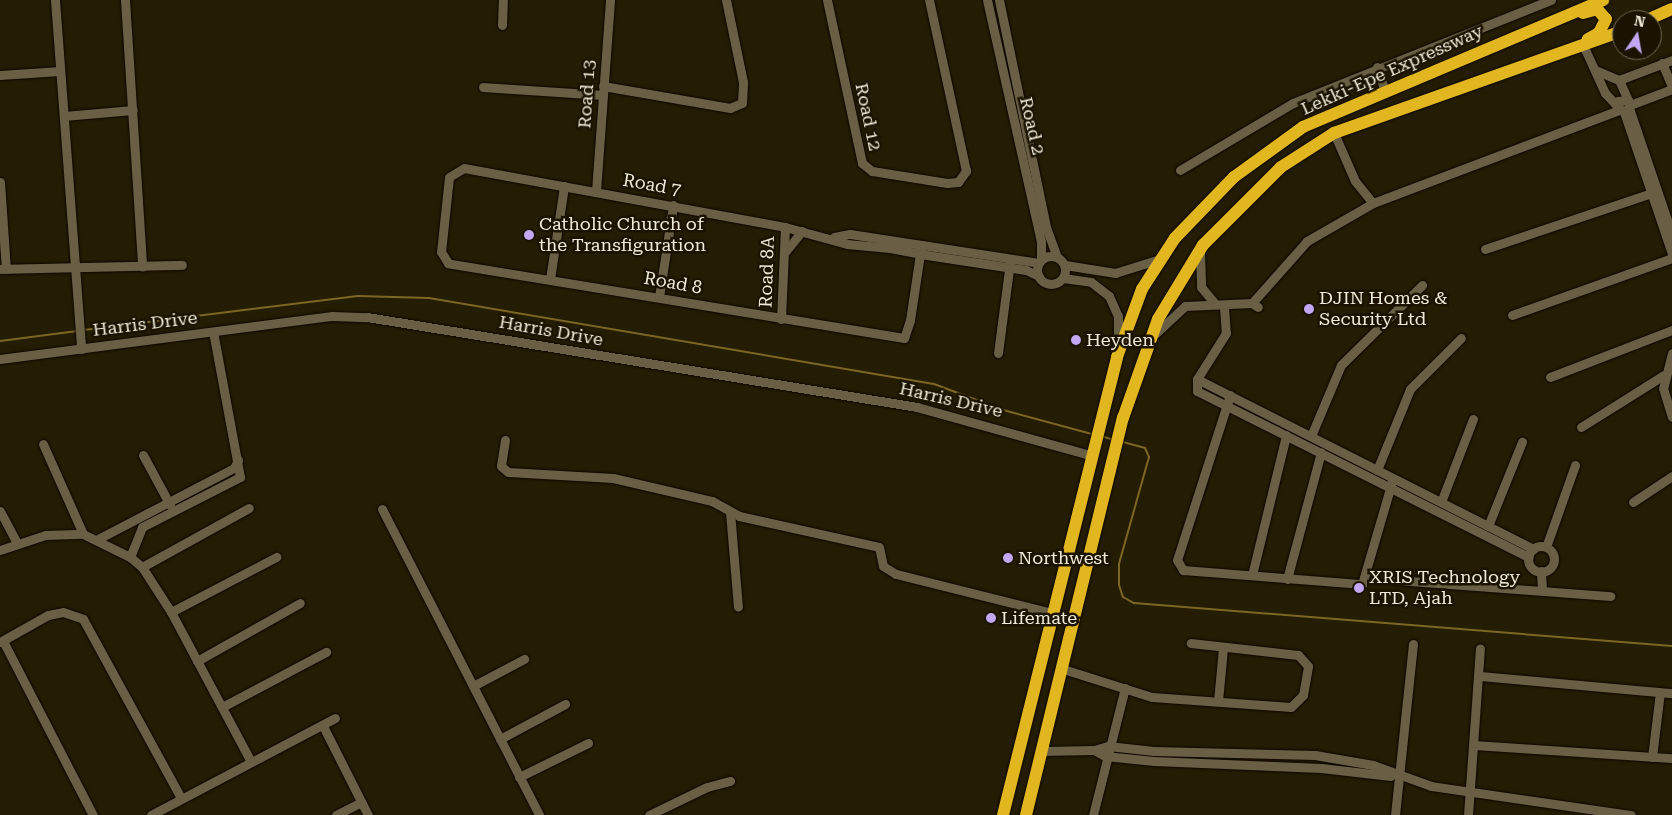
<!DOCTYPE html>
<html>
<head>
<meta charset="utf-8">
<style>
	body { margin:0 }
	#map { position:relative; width:1672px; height:815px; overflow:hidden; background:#241c03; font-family:"Roboto Serif",serif }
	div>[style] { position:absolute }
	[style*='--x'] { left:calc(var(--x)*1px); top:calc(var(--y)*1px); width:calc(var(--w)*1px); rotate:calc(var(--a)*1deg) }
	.stream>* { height:2px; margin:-1px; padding:0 1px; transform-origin:1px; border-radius:1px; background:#7c6623 }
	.roads { filter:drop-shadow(0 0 1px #0d0600) drop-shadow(0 0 1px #0d0600) }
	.minor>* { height:9px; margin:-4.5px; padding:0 4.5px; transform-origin:4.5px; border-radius:4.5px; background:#685f44 }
	.minor>.ring { margin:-4.5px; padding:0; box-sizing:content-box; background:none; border:9px solid #685f44; border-radius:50% }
	.highway>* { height:12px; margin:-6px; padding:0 6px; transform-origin:6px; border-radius:6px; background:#e2b61e }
	.dots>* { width:14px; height:14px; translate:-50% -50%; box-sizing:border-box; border:2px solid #1b1300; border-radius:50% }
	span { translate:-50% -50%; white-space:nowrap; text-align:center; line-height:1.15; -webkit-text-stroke:5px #1b1300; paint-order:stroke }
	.street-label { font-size:18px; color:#eee9d9 }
	.poi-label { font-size:18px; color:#eee9d9 }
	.left { translate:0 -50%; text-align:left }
	.north { position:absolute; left:1612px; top:10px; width:50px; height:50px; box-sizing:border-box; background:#1b1300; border:1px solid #6f6957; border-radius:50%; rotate:12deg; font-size:14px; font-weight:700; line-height:20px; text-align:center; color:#eee9d9 }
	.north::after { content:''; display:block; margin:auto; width:18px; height:22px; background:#c3a7f2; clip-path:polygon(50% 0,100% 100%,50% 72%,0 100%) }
</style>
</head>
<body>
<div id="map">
	<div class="stream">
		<div style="--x:84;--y:330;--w:276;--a:-7.1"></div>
		<div style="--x:358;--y:296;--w:71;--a:1.6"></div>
		<div style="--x:429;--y:298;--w:512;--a:9.66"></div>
		<div style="--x:934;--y:384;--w:74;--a:20.6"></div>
		<div style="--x:1003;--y:410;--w:92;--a:15.1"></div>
		<div style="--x:0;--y:341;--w:78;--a:-7.4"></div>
		<div style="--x:1101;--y:436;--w:14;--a:17"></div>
		<div style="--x:1123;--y:442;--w:23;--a:15"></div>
		<div style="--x:1145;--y:448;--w:10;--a:66"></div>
		<div style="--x:1149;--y:457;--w:111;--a:105.7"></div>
		<div style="--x:1119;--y:564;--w:21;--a:90"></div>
		<div style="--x:1119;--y:585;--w:13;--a:72"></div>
		<div style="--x:1123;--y:597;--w:13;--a:29"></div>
		<div style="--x:1134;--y:603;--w:540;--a:4.57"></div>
	</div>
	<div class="roads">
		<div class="minor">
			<div style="--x:55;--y:0;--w:350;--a:85.7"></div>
			<div style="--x:125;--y:0;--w:267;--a:86.3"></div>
			<div style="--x:827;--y:0;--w:167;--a:77.9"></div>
			<div style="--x:862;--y:163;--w:13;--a:39"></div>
			<div style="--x:872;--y:171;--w:76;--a:9.1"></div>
			<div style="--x:947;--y:183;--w:11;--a:-5"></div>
			<div style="--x:958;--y:182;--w:14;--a:-54"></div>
			<div style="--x:966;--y:171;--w:175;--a:-102.2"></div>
			<div style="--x:987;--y:0;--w:247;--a:77.4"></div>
			<div style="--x:1041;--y:241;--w:19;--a:90"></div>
			<div style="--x:999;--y:0;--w:232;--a:78.3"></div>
			<div style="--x:1046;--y:227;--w:32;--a:70"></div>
			<div style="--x:502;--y:25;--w:25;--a:-88"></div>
			<div style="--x:1584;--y:47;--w:51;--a:65.5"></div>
			<div style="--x:1605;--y:93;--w:18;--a:47"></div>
			<div style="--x:1662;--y:63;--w:25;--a:67"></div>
			<div style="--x:1377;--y:67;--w:25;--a:72"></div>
			<div style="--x:1595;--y:70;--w:26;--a:23"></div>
			<div style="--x:1619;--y:80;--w:27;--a:66"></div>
			<div style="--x:1630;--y:105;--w:7;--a:124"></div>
			<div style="--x:1626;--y:111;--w:7;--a:-172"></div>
			<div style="--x:1619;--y:110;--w:9;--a:-96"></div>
			<div style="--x:1618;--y:101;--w:10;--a:-6"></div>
			<div style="--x:0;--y:75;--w:60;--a:-3.8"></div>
			<div style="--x:1619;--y:80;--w:57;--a:-20.7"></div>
			<div style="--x:603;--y:86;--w:129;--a:9.8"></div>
			<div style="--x:730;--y:108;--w:13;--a:-23"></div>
			<div style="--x:742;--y:103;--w:21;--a:-87"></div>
			<div style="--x:743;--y:82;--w:84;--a:-101.7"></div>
			<div style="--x:483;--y:87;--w:120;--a:3.8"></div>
			<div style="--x:1630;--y:105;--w:45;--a:-20.9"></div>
			<div style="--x:1629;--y:108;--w:133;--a:71.2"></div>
			<div style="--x:1624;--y:112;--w:150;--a:71.3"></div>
			<div style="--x:64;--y:116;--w:69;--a:-5"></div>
			<div style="--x:1334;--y:133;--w:52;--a:66.4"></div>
			<div style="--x:1355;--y:181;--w:28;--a:51"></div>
			<div style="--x:1373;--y:203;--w:263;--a:-20.7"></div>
			<div style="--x:1180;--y:170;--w:131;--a:-30.7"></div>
			<div style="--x:1293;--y:103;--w:278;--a:-21.8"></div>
			<div style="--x:0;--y:182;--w:87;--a:86.1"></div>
			<div style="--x:596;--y:191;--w:192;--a:-85.8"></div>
			<div style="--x:834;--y:237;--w:16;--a:-11"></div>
			<div style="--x:850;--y:234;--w:191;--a:8.7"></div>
			<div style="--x:922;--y:245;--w:9;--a:103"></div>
			<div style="--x:920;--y:254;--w:67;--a:98.6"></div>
			<div style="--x:910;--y:320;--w:19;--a:108"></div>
			<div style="--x:904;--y:338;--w:462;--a:-170.7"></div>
			<div style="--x:448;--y:263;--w:13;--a:-122"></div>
			<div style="--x:441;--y:252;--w:75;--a:-83.9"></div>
			<div style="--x:449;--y:177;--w:17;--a:-31"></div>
			<div style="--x:464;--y:168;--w:326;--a:10.4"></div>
			<div style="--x:785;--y:227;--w:64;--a:15.3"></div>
			<div style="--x:847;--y:244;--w:43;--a:5.3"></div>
			<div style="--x:890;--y:248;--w:31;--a:11"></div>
			<div style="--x:920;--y:254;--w:107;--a:8.6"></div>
			<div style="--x:1026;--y:270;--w:14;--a:25"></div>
			<div style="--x:1485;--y:249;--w:175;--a:-18.6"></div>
			<div style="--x:785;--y:252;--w:27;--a:-51"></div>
			<div style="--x:1200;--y:253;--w:34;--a:88"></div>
			<div style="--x:1201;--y:287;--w:23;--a:50"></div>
			<div class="ring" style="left:1037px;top:256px;width:19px;height:19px"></div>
			<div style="--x:1065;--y:265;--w:51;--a:9.1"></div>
			<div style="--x:1115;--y:273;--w:47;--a:-17.3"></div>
			<div style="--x:0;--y:269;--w:182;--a:-1.3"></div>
			<div style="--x:1063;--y:278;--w:28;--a:8"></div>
			<div style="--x:1091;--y:282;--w:23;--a:38"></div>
			<div style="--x:1109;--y:296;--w:22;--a:66"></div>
			<div style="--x:1118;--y:316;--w:29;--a:90"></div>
			<div style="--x:550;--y:279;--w:94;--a:-81.4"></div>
			<div style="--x:659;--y:297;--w:93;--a:-81.3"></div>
			<div style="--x:1252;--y:303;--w:83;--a:-48.4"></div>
			<div style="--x:1307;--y:241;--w:76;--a:-29.9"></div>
			<div style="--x:1224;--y:307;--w:26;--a:86"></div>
			<div style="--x:1226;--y:333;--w:54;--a:122.2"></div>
			<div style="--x:1197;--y:379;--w:12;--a:90"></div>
			<div style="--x:1197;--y:391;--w:371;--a:26.6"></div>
			<div style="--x:1512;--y:315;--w:170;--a:-19.6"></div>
			<div style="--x:781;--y:319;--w:92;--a:-87.5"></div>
			<div style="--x:1156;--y:333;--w:40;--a:-43"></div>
			<div style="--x:1185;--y:306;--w:67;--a:-2.6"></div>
			<div style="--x:1252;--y:303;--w:7;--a:34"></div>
			<div style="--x:998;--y:353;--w:92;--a:-82.5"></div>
			<div style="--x:1672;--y:353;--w:36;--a:104"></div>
			<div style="--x:1663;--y:388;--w:30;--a:73"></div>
			<div style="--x:0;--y:359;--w:335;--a:-7.4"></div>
			<div style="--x:332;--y:316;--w:35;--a:2"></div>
			<div style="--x:367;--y:317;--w:557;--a:9.29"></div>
			<div style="--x:917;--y:407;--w:180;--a:15.5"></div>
			<div style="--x:1550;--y:377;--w:131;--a:-21.1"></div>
			<div style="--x:1197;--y:379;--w:377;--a:26.8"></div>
			<div style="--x:1230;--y:395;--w:173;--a:107.8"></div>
			<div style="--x:1177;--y:560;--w:12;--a:59"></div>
			<div style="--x:1183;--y:570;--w:180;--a:4.5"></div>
			<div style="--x:1362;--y:584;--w:110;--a:-73.7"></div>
			<div style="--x:1581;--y:427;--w:98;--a:-32.1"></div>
			<div style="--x:1311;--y:436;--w:77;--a:-67.1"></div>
			<div style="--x:1341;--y:365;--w:114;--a:-44.6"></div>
			<div style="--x:505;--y:440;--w:26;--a:99"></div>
			<div style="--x:501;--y:466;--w:9;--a:41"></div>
			<div style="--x:508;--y:472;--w:105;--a:3.3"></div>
			<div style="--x:613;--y:478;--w:102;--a:13.1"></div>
			<div style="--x:712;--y:501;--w:31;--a:29"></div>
			<div style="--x:739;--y:516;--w:143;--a:12.5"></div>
			<div style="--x:879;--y:547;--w:19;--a:78"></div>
			<div style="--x:883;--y:566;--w:15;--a:32"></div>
			<div style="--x:896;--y:574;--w:162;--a:14"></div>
			<div style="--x:43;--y:444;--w:98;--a:66"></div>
			<div style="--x:143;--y:455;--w:57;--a:61.6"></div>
			<div style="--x:1377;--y:470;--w:87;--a:-67.8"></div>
			<div style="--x:1410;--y:389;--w:72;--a:-45"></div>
			<div style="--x:1441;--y:502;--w:89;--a:-68.9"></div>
			<div style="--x:1633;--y:502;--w:47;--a:-33.7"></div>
			<div style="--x:382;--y:509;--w:344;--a:62.8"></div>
			<div style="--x:0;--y:511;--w:34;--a:62"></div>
			<div style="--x:730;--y:512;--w:95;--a:85.2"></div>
			<div style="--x:1488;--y:526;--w:91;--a:-68"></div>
			<div style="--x:98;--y:539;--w:153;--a:-27.6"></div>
			<div style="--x:234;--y:468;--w:9;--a:-63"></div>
			<div class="ring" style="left:1528px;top:546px;width:17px;height:17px"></div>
			<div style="--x:1546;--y:547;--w:87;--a:-70.5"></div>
			<div style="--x:0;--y:550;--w:47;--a:-18.4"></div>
			<div style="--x:45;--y:535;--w:38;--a:-2"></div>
			<div style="--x:83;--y:534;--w:52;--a:26.1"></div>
			<div style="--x:130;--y:557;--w:16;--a:40"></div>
			<div style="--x:142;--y:567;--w:54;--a:57.2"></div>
			<div style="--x:171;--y:612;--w:168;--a:61.9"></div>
			<div style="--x:130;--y:557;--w:32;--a:-68"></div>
			<div style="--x:142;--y:527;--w:110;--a:-27"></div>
			<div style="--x:240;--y:477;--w:147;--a:-100.5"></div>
			<div style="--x:142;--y:567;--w:122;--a:-28.9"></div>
			<div style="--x:1541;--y:571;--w:19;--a:87"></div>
			<div style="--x:1252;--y:575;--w:144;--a:-76.3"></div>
			<div style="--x:1287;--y:579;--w:131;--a:-75"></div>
			<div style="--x:1396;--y:580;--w:215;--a:4.3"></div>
			<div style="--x:171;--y:612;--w:119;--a:-27.6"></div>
			<div style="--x:3;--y:641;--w:196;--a:62.7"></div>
			<div style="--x:0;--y:642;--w:55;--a:-29.4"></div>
			<div style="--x:48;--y:615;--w:15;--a:-11"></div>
			<div style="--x:63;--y:612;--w:21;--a:19"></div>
			<div style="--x:83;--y:619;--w:204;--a:61.3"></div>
			<div style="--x:197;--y:661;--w:118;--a:-29.4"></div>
			<div style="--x:1063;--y:669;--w:93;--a:17.5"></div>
			<div style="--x:1152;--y:697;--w:139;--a:4.1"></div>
			<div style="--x:1291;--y:707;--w:17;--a:-45"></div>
			<div style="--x:1303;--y:695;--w:29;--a:-80"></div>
			<div style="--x:1308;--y:666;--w:15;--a:-132"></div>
			<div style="--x:1298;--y:655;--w:108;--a:-173.6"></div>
			<div style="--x:1480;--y:676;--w:193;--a:5.1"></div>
			<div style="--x:473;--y:686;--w:58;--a:-27.9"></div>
			<div style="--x:1218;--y:701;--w:53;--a:-84.6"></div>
			<div style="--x:222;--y:707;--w:118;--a:-27.9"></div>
			<div style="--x:323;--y:726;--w:100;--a:63.2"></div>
			<div style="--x:500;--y:739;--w:74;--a:-28.3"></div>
			<div style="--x:1474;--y:745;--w:198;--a:3.8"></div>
			<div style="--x:1094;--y:750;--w:13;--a:29"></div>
			<div style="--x:1105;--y:756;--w:49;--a:5.8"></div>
			<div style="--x:1154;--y:761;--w:167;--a:2.4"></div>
			<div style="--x:1321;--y:768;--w:70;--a:6.5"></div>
			<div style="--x:1042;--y:751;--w:52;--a:-1.1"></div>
			<div style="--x:1094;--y:750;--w:15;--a:-16"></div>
			<div style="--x:1108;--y:746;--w:46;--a:6.2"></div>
			<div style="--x:1154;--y:751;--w:161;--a:1.4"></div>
			<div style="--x:1315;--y:755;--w:59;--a:9.8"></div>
			<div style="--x:1373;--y:765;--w:62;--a:19.9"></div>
			<div style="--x:1431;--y:786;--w:202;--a:8.3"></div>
			<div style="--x:1652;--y:757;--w:65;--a:-83"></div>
			<div style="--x:519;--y:777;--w:77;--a:-26.2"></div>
			<div style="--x:151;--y:815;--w:208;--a:-27.8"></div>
			<div style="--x:336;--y:815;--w:28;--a:-27"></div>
			<div style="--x:649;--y:815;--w:64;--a:-25.8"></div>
			<div style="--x:707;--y:787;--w:24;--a:-15"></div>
			<div style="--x:1093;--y:815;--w:131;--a:-75.9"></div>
			<div style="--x:1395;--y:815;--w:172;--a:-84"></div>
			<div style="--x:1468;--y:815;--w:167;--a:-85.9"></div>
		</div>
		<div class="highway">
			<div style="--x:1583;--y:13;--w:15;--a:-16"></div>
			<div style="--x:1597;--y:9;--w:13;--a:48"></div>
			<div style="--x:1606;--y:19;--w:16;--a:117"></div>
			<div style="--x:1599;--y:33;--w:13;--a:151"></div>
			<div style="--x:1647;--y:20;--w:27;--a:-24"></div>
			<div style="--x:1003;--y:815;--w:472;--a:-76"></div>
			<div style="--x:1117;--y:357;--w:72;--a:-69.8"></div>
			<div style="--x:1142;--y:289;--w:61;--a:-57.1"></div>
			<div style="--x:1175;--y:238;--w:85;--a:-46"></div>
			<div style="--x:1234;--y:177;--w:85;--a:-35.9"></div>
			<div style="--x:1303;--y:127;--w:326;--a:-22.9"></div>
			<div style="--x:1026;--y:815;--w:409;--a:-76.3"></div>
			<div style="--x:1123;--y:418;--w:105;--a:-70.5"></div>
			<div style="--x:1158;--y:319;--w:87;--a:-58.7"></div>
			<div style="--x:1203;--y:245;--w:110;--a:-45"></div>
			<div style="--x:1281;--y:167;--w:63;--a:-32.7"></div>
			<div style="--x:1334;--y:133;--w:306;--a:-19.5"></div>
		</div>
	</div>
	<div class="dots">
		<div style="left:529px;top:235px;background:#c3a7f2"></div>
		<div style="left:1309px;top:309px;background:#c3a7f2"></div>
		<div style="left:1076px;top:340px;background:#c3a7f2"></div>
		<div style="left:1008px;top:558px;background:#c3a7f2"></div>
		<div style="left:1359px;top:588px;background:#c3a7f2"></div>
		<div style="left:991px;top:618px;background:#c3a7f2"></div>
	</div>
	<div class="street-label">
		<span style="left:1392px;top:70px;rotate:-24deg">Lekki-Epe Expressway</span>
		<span style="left:587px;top:94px;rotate:-86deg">Road 13</span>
		<span style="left:868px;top:117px;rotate:78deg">Road 12</span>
		<span style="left:1032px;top:126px;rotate:77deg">Road 2</span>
		<span style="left:652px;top:185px;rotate:10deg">Road 7</span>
		<span style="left:767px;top:272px;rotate:-88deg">Road 8A</span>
		<span style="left:673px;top:283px;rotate:10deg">Road 8</span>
		<span style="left:145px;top:324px;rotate:-7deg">Harris Drive</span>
		<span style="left:551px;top:331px;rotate:10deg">Harris Drive</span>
		<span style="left:951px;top:400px;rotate:13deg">Harris Drive</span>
	</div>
	<div class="poi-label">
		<span class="left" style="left:539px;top:235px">Catholic Church of<br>the Transfiguration</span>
		<span class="left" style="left:1319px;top:309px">DJIN Homes &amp;<br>Security Ltd</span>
		<span class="left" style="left:1086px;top:340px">Heyden</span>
		<span class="left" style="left:1018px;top:558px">Northwest</span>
		<span class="left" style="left:1369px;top:588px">XRIS Technology<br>LTD, Ajah</span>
		<span class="left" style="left:1001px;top:618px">Lifemate</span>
	</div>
	<div class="north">N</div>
</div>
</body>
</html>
